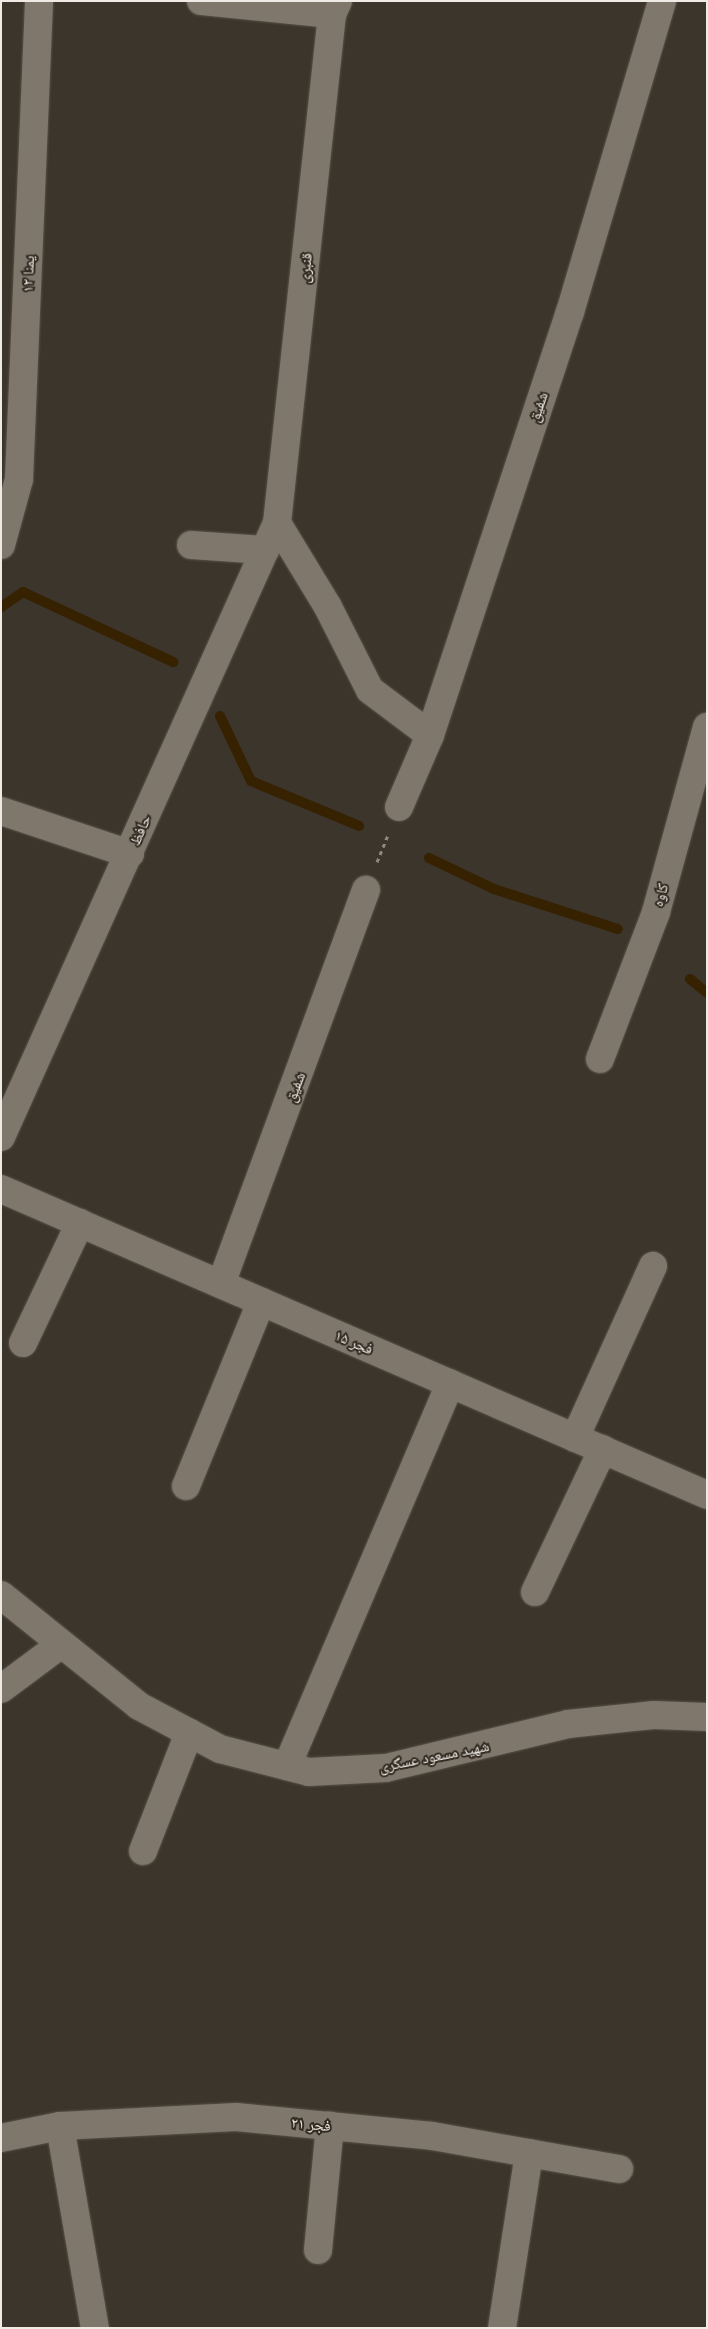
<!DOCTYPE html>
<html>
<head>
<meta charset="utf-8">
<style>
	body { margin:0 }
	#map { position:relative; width:708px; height:2329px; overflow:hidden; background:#3c352b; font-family:"Open Sans","Noto Naskh Arabic",sans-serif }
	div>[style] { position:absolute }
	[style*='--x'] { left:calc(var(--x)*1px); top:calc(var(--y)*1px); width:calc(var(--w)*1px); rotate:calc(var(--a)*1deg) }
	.stream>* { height:10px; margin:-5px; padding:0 5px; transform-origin:5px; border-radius:5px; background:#362100 }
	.path>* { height:3px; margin-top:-1.5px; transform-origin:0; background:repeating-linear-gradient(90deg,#8e8880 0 4px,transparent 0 8px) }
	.roads { filter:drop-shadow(0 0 1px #58524a) drop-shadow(0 0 1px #58524a) }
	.street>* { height:28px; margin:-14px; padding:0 14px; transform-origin:14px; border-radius:14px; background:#7f776c }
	span { translate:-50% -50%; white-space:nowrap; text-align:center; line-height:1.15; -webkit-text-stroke:4px #322b22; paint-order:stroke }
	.street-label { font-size:15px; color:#efeae4 }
	.frame { position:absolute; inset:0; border:2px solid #efeae4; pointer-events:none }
</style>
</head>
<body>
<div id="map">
	<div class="stream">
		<div style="--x:1;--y:607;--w:27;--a:-34"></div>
		<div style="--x:23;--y:592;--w:166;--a:25"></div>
		<div style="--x:220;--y:716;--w:72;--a:64.5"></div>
		<div style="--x:251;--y:781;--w:117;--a:22.6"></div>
		<div style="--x:429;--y:858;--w:72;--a:25.5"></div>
		<div style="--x:494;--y:889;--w:130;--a:17.9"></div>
		<div style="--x:690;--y:979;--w:22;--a:39"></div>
	</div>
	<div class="path">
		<div style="--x:377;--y:862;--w:29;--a:-68"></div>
	</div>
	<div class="roads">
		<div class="street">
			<div style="--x:201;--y:1;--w:132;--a:5.7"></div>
			<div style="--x:277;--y:523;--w:98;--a:58.7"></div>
			<div style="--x:328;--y:607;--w:93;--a:63.2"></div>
			<div style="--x:370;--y:690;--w:75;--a:36.9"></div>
			<div style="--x:1;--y:545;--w:68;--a:-74.7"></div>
			<div style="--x:19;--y:479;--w:478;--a:-87.6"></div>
			<div style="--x:191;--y:545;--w:74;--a:3.9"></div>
			<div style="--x:399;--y:807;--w:78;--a:-66.7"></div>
			<div style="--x:430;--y:735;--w:446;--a:-71.7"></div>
			<div style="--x:570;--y:312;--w:324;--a:-73.5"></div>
			<div style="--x:1;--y:811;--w:136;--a:18.4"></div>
			<div style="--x:600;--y:1059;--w:157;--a:-69.1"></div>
			<div style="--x:656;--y:912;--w:192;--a:-74.6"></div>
			<div style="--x:1;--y:1137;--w:673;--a:-65.8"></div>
			<div style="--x:277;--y:523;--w:512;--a:-83.83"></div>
			<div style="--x:332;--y:14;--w:14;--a:-65"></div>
			<div style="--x:1;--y:1189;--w:769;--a:23.43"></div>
			<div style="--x:221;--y:1284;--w:420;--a:-69.8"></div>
			<div style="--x:23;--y:1343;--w:133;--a:-64.6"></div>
			<div style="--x:575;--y:1438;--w:189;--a:-65.6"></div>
			<div style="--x:186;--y:1486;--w:199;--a:-67.8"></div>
			<div style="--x:535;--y:1592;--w:158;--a:-64.6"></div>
			<div style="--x:1;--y:1595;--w:177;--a:38.8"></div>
			<div style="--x:139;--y:1706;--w:92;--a:28"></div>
			<div style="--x:220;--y:1749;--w:92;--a:14.5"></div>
			<div style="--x:309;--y:1772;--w:77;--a:-3"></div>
			<div style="--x:386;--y:1768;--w:187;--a:-13.6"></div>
			<div style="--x:568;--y:1724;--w:86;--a:-6"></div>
			<div style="--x:654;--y:1715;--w:53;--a:2.2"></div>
			<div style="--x:1;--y:1689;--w:74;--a:-36.7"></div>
			<div style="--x:287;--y:1766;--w:416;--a:-66.9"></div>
			<div style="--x:143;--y:1851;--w:127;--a:-68.7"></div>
			<div style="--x:60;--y:2126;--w:205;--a:80.2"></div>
			<div style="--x:1;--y:2138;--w:60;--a:-11.5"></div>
			<div style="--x:60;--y:2126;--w:176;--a:-2.9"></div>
			<div style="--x:236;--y:2117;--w:197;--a:5.5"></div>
			<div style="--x:432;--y:2136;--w:190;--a:10"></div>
			<div style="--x:318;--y:2250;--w:125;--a:-84.5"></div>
			<div style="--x:502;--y:2328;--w:177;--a:-81.2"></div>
		</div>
	</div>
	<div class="street-label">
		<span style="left:305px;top:268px;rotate:-84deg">قنبری</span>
		<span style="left:28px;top:274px;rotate:-88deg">یمنا ۱۲</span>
		<span style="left:538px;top:407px;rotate:-71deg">شفیق</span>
		<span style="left:140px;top:830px;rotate:-66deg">حافظ</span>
		<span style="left:660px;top:895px;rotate:-74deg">کاوه</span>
		<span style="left:295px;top:1087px;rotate:-69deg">شفیق</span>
		<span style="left:354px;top:1342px;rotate:23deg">فجر ۱۵</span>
		<span style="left:434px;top:1756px;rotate:-11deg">شهید مسعود عسگری</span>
		<span style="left:311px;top:2124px;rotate:5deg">فجر ۲۱</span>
	</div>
	<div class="frame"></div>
</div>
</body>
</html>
